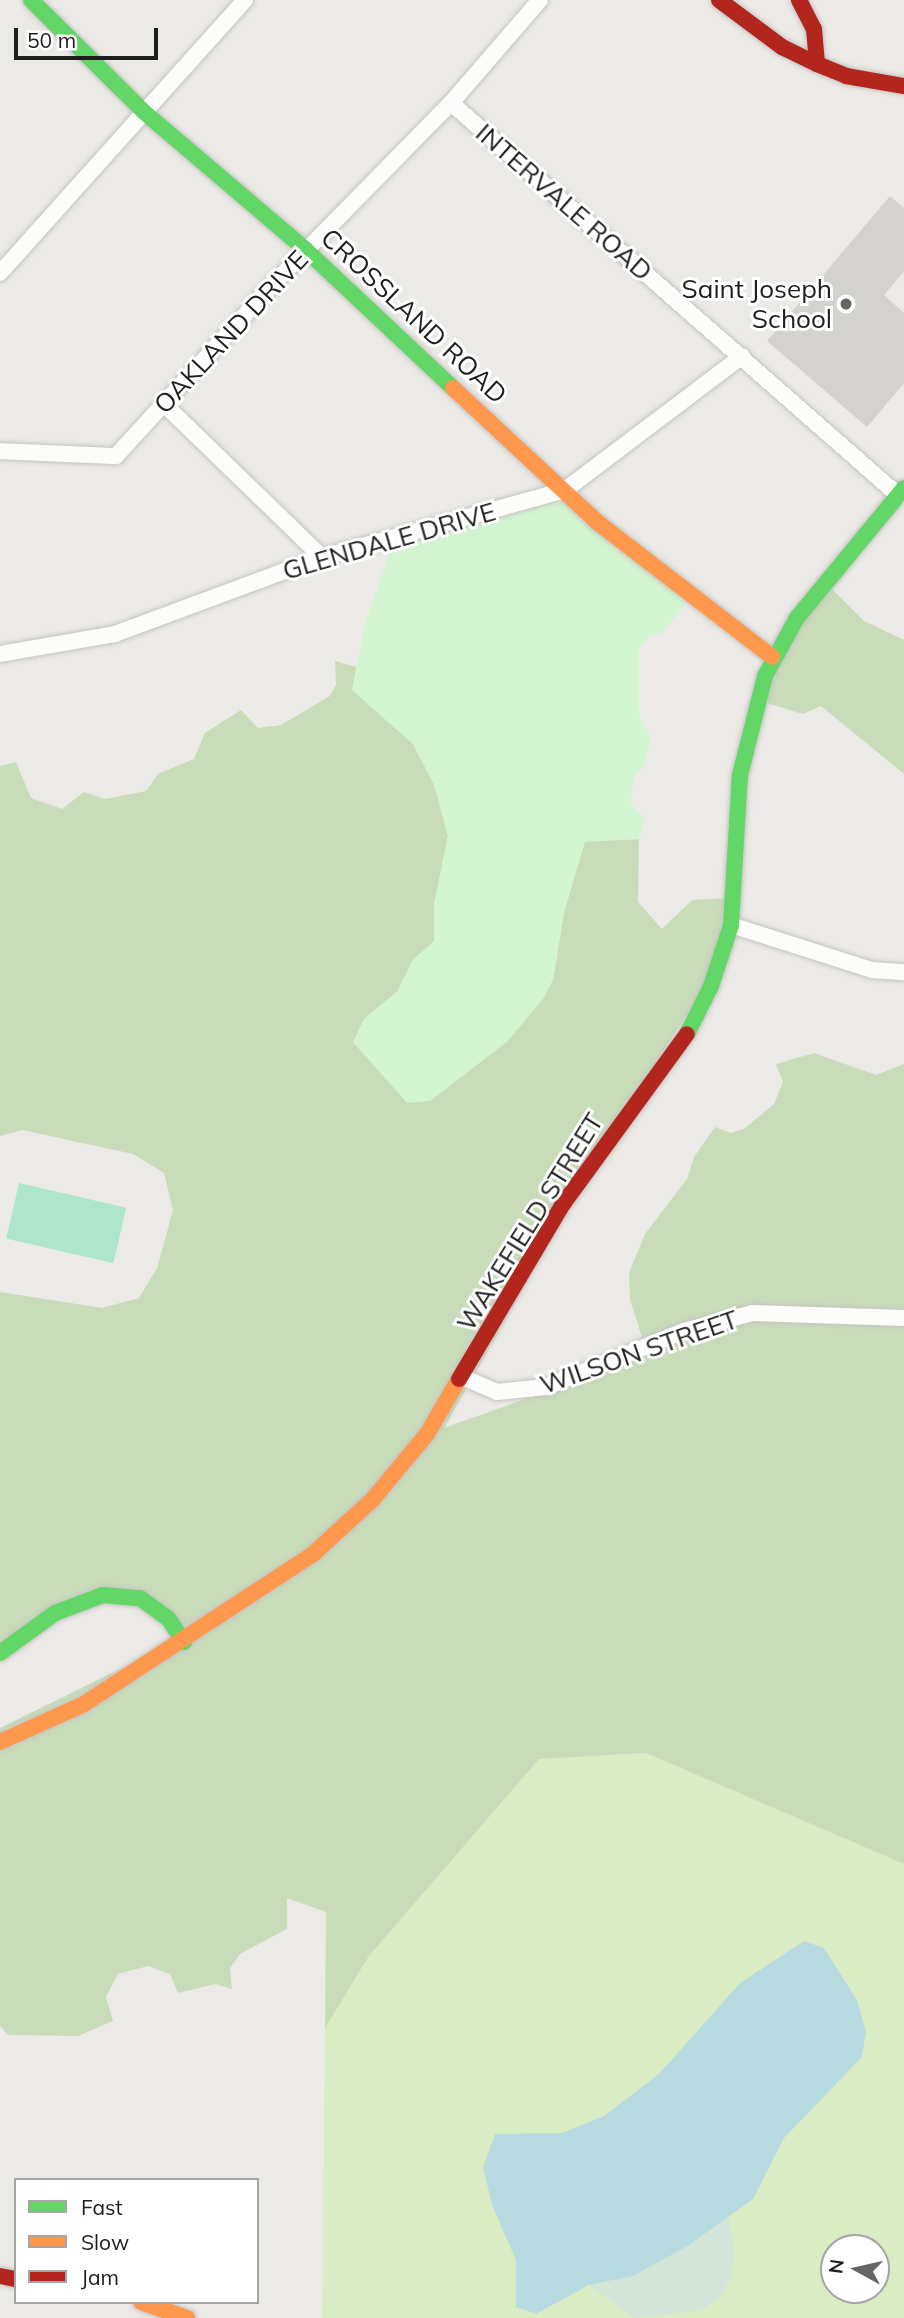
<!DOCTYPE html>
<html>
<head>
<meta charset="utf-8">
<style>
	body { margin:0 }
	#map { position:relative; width:904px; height:2318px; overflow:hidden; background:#eceae6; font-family:Mulish,sans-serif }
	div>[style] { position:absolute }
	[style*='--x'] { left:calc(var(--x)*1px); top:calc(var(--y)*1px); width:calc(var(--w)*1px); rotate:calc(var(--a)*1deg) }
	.grass>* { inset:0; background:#daecc3 }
	.forest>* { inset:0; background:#c8dcb9 }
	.wetland>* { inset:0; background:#d3e4d9 }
	.park>* { inset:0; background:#d2f4d1 }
	.pitch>* { inset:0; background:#aee6cc; transform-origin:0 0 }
	.water>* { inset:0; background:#b8dbe2 }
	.building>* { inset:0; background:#d4d2cf }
	.roads { filter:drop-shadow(0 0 2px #c5c4c2) drop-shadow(0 0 2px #c5c4c2) }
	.street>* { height:16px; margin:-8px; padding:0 8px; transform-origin:8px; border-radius:8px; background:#fcfcfb }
	.fast>* { height:16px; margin:-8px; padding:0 8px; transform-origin:8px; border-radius:8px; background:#63d668 }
	.slow>* { height:16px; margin:-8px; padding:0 8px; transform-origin:8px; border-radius:8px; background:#ff974d }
	.jam>* { height:16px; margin:-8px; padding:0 8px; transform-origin:8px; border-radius:8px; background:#b3261e }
	.dots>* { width:19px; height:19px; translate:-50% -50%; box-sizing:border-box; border:4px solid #fff; border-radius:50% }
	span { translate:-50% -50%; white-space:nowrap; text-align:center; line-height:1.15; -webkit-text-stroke:6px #fff; paint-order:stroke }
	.street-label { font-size:26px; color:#1e1e1e }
	.poi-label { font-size:26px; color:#1e1e1e }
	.right { translate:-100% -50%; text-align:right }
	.legend { position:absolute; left:14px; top:2178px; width:245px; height:126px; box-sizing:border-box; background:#fff; border:2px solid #a5a5a5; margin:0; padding:9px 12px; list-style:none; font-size:21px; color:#1e1e1e }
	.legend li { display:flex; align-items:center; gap:14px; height:35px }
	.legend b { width:35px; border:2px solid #a5a5a5 }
	.north { position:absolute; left:820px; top:2234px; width:70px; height:70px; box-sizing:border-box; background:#fff; border:2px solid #a5a5a5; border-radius:50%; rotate:278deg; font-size:19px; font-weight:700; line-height:28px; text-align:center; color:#1e1e1e }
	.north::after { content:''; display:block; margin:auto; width:24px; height:32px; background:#666564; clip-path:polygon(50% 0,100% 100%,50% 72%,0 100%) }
	.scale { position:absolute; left:14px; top:28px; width:144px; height:32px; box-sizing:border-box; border:4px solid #1e1e1e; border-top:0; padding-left:9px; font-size:21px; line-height:24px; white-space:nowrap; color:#1e1e1e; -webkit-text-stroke:5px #fff; paint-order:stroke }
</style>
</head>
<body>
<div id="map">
	<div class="grass">
		<div style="clip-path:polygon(evenodd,646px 1753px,904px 1864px,904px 2318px,322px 2318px,325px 2028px,369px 1956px,538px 1759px,646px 1753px,834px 2248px,876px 2248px,876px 2290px,834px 2290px,834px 2248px)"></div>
	</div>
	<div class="forest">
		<div style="clip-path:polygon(828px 585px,864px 621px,904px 640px,904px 774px,821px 706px,803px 714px,756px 700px)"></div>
		<div style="clip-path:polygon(335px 661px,356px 667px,353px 690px,413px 744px,434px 784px,448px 836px,434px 905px,434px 941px,413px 960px,397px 992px,364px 1019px,553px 980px,564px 912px,585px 841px,639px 839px,638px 902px,662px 929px,692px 900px,730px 898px,714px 971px,616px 1126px,444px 1428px,567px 1384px,643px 1341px,630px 1299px,629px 1273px,645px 1234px,687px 1179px,694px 1157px,715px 1127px,731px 1133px,744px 1129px,774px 1104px,783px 1082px,776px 1064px,814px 1053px,876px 1075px,904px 1064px,904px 1864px,646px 1753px,539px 1759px,369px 1956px,325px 2028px,326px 1912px,287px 1898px,287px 1929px,240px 1954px,230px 1968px,232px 1989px,215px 1984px,178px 1993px,170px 1974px,148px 1966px,118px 1974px,106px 1997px,113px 2021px,78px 2036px,8px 2035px,0 2026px,0 1728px,189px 1635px,106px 1591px,0 1650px,0 1292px,102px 1308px,139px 1298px,157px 1268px,173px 1210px,164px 1173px,133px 1154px,22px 1130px,0 1136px,0 766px,16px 762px,31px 798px,62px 809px,84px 792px,105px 799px,146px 791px,158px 774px,194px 759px,205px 733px,241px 710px,258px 728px,281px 725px,330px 696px,336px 685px)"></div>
	</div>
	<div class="wetland">
		<div style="clip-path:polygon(729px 2217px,735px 2257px,731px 2277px,720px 2297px,702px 2310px,634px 2318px,589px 2285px,633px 2276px)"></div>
	</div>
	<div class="park">
		<div style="clip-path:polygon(550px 493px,690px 599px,662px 633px,649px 636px,639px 649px,639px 717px,651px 738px,645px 764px,633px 779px,631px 803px,645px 820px,639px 839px,585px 842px,564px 912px,553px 980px,543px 999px,508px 1041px,430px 1101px,407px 1103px,353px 1042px,364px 1019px,397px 992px,413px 960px,434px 941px,434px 905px,448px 836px,434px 784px,413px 744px,352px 690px,365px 624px,395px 537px)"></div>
	</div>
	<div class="pitch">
		<div style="left:19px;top:1183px;width:110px;height:57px;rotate:13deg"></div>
	</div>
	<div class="water">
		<div style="clip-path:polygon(804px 1941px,824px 1948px,857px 2000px,866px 2032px,862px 2057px,784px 2138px,753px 2199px,689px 2245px,633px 2276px,589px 2285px,536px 2314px,516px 2307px,516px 2260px,492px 2205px,483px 2167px,495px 2134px,562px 2133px,604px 2116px,659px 2074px,740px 1983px)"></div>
	</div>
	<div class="building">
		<div style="clip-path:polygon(890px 196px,904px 208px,904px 271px,884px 295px,904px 313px,904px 383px,867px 427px,767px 341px)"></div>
	</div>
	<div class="roads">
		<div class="street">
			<div style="--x:451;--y:103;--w:595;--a:41.25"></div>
			<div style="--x:0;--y:273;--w:367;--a:-48.1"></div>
			<div style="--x:164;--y:404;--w:220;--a:44.1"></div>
			<div style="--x:0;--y:451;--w:116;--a:2.5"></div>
			<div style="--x:116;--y:456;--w:236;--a:-47.6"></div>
			<div style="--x:275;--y:282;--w:251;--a:-45.5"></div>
			<div style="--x:451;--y:103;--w:136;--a:-49.2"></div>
			<div style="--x:0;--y:654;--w:117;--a:-9.9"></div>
			<div style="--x:115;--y:634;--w:221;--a:-20.4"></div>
			<div style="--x:322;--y:557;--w:252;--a:-15.4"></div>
			<div style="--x:565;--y:490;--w:222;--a:-37.1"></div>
			<div style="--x:731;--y:925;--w:148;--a:17.7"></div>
			<div style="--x:872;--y:970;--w:32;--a:4"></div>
			<div style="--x:462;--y:1377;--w:38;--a:23"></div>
			<div style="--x:497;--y:1392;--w:49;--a:-5.8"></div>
			<div style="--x:546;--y:1387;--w:149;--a:-22.1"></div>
			<div style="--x:684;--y:1331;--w:71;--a:-14.6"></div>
			<div style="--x:753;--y:1313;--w:151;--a:1.9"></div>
		</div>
		<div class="fast">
			<div style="--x:31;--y:0;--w:159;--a:44.7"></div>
			<div style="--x:144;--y:112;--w:213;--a:40.4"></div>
			<div style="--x:306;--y:250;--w:202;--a:43.2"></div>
			<div style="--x:687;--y:1034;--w:54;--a:-63.4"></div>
			<div style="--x:711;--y:986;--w:64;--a:-71.8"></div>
			<div style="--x:731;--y:925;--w:150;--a:-86.6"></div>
			<div style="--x:740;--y:775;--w:102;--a:-75.8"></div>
			<div style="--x:765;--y:676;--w:66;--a:-61.1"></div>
			<div style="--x:797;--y:618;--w:168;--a:-50.5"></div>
			<div style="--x:0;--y:1653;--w:68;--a:-36"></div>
			<div style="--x:55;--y:1613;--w:51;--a:-20.6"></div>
			<div style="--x:103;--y:1595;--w:37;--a:5"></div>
			<div style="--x:140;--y:1598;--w:34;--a:36"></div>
			<div style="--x:168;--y:1618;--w:29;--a:56"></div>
		</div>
		<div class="slow">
			<div style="--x:453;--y:388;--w:197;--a:42.9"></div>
			<div style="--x:597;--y:522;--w:221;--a:37.6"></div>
			<div style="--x:0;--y:1742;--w:92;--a:-24.3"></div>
			<div style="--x:84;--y:1704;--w:274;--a:-33.2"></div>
			<div style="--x:313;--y:1554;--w:81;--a:-42.5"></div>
			<div style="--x:373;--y:1499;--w:85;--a:-50.3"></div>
			<div style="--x:427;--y:1434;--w:64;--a:-59.8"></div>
			<div style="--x:141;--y:2302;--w:49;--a:19.2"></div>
		</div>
		<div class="jam">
			<div style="--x:719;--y:0;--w:79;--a:36.7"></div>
			<div style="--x:782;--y:47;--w:39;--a:26"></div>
			<div style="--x:817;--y:64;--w:31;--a:22"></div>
			<div style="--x:846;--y:76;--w:59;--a:9.8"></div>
			<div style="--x:799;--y:0;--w:33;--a:63"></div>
			<div style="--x:814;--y:29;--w:35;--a:85"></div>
			<div style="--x:459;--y:1379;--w:204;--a:-59.3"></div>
			<div style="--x:563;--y:1204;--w:210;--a:-53.9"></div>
			<div style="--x:0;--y:2276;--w:16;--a:11"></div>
		</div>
	</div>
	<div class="dots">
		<div style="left:846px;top:304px;background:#666564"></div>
	</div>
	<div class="street-label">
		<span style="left:564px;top:202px;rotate:41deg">INTERVALE ROAD</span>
		<span style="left:414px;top:316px;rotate:43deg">CROSSLAND ROAD</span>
		<span style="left:231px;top:332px;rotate:-47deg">OAKLAND DRIVE</span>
		<span style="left:389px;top:541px;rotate:-16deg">GLENDALE DRIVE</span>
		<span style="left:530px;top:1222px;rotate:-58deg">WAKEFIELD STREET</span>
		<span style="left:639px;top:1352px;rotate:-19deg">WILSON STREET</span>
	</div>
	<div class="poi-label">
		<span class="right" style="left:832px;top:304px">Saint Joseph<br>School</span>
	</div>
	<ul class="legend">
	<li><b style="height:9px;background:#63d668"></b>Fast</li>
	<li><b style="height:9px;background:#ff974d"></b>Slow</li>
	<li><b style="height:9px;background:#b3261e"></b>Jam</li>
	</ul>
	<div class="north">N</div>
	<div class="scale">50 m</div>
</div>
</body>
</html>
